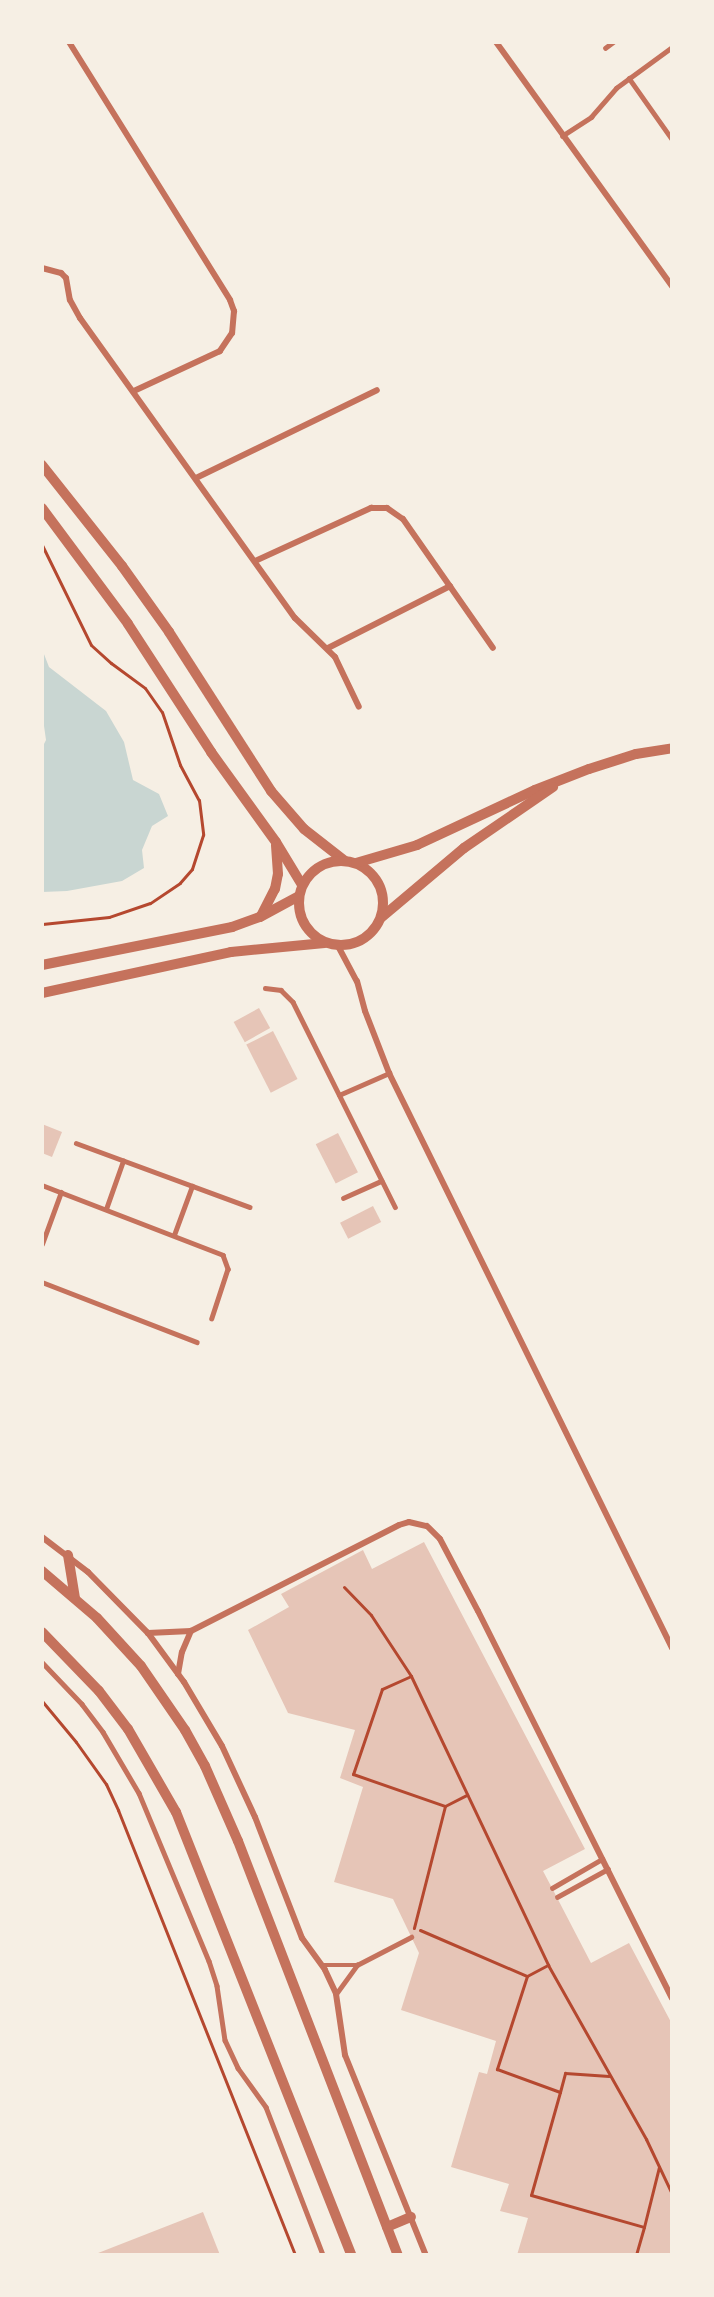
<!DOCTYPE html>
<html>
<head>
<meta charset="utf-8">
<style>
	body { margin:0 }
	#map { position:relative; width:714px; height:2297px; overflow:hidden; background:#f6efe4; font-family:"Varela Round",sans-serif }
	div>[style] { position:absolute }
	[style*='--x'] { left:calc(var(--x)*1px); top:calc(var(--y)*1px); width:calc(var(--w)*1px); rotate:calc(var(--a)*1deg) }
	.water>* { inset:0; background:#c9d6d2 }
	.building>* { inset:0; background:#e6c5b7; transform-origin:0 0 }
	.path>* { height:3px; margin:-1.5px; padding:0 1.5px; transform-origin:1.5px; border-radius:1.5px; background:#b5482f }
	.service>* { height:4.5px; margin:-2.25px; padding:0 2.25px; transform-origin:2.25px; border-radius:2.25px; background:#c5725c }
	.minor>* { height:6px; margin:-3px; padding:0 3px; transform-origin:3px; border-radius:3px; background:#c5725c }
	.tertiary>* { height:10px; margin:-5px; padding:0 5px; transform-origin:5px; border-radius:5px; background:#c5725c }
	.tertiary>.ring { margin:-5px; padding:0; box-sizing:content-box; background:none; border:10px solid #c5725c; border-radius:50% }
	span { translate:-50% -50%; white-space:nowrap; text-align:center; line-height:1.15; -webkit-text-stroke:6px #f6efe4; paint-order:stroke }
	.frame { position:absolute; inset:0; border:44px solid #f6efe4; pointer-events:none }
</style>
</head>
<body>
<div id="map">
	<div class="water">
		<div style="clip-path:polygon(42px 649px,49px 667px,106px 711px,124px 742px,133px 780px,159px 794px,168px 816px,152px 826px,142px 850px,144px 868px,122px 881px,67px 891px,42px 892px,42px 748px,46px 740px,42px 712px)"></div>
	</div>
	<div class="building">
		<div style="left:259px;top:1008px;width:23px;height:29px;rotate:61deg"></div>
		<div style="left:273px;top:1031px;width:54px;height:30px;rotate:63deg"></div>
		<div style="clip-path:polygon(42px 1124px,62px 1132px,52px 1157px,42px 1153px)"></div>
		<div style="left:338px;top:1133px;width:44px;height:25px;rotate:63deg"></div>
		<div style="left:373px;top:1206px;width:18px;height:37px;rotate:63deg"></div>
		<div style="clip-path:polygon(424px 1542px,585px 1849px,543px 1871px,552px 1888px,591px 1963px,629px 1943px,672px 2024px,672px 2255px,517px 2255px,528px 2218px,500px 2211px,509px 2184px,451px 2167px,479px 2072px,487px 2074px,496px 2041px,401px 2010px,419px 1953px,393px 1899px,334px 1882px,363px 1787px,340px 1778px,355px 1730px,288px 1713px,248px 1630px,289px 1607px,281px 1594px,363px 1550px,372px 1569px)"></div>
		<div style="clip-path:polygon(203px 2212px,220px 2255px,93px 2255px)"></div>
	</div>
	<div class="path">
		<div style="--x:42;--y:545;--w:111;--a:63.9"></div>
		<div style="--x:91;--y:645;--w:27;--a:42"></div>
		<div style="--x:111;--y:663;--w:42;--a:36.3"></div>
		<div style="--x:145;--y:688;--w:29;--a:55"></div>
		<div style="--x:162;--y:712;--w:56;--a:71.2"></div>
		<div style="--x:180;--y:765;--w:40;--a:62"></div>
		<div style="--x:199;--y:800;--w:35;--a:83"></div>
		<div style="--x:203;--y:835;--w:36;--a:108"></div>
		<div style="--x:192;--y:869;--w:18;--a:131"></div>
		<div style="--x:180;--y:883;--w:36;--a:146"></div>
		<div style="--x:150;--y:903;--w:43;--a:161.1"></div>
		<div style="--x:109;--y:917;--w:67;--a:174"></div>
		<div style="--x:344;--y:1587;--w:39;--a:46"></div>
		<div style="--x:371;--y:1615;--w:73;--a:56.7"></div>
		<div style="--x:411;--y:1676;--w:320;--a:64.6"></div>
		<div style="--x:548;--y:1965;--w:200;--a:60.6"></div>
		<div style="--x:646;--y:2139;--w:61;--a:64.7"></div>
		<div style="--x:411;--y:1676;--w:32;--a:156"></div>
		<div style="--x:382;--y:1689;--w:90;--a:108.8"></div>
		<div style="--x:353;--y:1774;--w:97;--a:19.2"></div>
		<div style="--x:445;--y:1806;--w:126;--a:104.3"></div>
		<div style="--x:42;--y:1701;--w:53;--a:50.3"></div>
		<div style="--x:76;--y:1742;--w:52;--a:54.5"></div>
		<div style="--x:106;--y:1784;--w:29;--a:65"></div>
		<div style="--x:118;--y:1810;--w:479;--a:68.3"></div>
		<div style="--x:445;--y:1806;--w:25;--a:-27"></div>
		<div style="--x:420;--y:1930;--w:116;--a:23.3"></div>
		<div style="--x:527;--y:1976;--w:98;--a:107.9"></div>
		<div style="--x:497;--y:2069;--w:67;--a:20.1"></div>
		<div style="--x:560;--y:2092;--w:107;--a:105.7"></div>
		<div style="--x:531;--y:2195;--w:117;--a:15.8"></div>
		<div style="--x:644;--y:2227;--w:29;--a:106"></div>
		<div style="--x:527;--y:1976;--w:24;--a:-28"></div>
		<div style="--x:560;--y:2092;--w:20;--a:-75"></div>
		<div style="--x:565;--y:2073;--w:44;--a:3.9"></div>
		<div style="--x:644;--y:2227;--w:62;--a:-76"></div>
	</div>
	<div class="service">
		<div style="--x:605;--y:48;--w:10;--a:-37"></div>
		<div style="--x:629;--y:78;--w:75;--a:54.8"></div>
		<div style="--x:562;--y:136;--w:35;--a:-33"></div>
		<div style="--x:591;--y:117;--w:38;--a:-49"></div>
		<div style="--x:616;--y:88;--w:69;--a:-36.2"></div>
		<div style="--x:265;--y:988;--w:16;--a:7"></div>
		<div style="--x:281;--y:990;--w:17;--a:45"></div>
		<div style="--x:293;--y:1002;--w:229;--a:63.5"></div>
		<div style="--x:339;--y:1095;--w:55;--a:-23.7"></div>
		<div style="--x:76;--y:1143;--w:185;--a:20.2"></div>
		<div style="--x:42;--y:1185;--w:194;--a:21.1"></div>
		<div style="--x:223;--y:1255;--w:15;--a:70"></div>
		<div style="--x:228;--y:1269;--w:52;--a:108.1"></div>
		<div style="--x:343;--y:1198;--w:42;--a:-24.1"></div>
		<div style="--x:106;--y:1209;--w:51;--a:-70.5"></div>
		<div style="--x:174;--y:1235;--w:52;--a:-69.8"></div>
		<div style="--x:42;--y:1244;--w:55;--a:-69.9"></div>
		<div style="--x:42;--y:1282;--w:166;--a:21.2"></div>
		<div style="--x:42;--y:1662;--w:58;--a:46.4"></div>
		<div style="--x:82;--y:1704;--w:35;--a:53"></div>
		<div style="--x:103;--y:1732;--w:71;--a:59.5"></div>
		<div style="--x:139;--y:1793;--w:182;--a:67.4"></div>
		<div style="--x:209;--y:1961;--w:26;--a:72"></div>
		<div style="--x:217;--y:1986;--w:55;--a:81.6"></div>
		<div style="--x:225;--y:2040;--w:31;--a:65"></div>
		<div style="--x:238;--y:2068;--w:48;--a:54.3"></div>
		<div style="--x:266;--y:2107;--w:159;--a:68.9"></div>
		<div style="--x:552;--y:1888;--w:58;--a:-30.1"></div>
		<div style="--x:557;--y:1897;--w:58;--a:-28.8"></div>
		<div style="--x:322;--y:1965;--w:35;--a:0"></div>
		<div style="--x:357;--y:1965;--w:61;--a:-27.4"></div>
		<div style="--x:336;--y:1994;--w:36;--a:-54"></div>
	</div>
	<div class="minor">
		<div style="--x:69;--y:42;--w:304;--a:58"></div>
		<div style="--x:230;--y:300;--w:12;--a:70"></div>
		<div style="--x:234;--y:311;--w:22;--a:95"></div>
		<div style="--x:232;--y:333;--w:22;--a:124"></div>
		<div style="--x:220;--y:351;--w:95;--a:155.1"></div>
		<div style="--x:496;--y:42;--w:301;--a:54.2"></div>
		<div style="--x:42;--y:268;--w:20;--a:15"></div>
		<div style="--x:61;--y:273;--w:7;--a:45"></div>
		<div style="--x:66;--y:278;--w:22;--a:80"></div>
		<div style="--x:70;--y:300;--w:21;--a:61"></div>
		<div style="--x:80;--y:318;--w:369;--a:54.4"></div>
		<div style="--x:295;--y:618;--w:56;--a:44.3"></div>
		<div style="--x:335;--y:657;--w:55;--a:64.4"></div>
		<div style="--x:196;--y:478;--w:201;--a:-25.9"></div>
		<div style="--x:255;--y:561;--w:128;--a:-24.6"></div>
		<div style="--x:371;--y:508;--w:16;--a:0"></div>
		<div style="--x:387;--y:508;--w:19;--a:35"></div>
		<div style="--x:403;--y:519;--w:157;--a:55.1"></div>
		<div style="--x:328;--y:648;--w:137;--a:-26.9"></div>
		<div style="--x:338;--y:946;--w:40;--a:62"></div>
		<div style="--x:357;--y:981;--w:31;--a:75"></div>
		<div style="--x:365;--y:1011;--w:66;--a:68.8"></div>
		<div style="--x:389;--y:1073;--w:641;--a:63.79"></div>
		<div style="--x:42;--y:1537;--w:58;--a:37.3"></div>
		<div style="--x:88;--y:1572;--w:86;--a:45.5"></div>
		<div style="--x:148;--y:1633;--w:61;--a:53.7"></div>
		<div style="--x:184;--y:1682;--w:74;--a:59.3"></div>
		<div style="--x:222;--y:1746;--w:78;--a:65.1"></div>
		<div style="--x:255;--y:1817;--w:130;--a:68.8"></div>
		<div style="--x:302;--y:1938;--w:39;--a:54"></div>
		<div style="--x:325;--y:1970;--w:26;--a:65"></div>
		<div style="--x:336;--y:1994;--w:62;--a:81.6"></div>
		<div style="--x:345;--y:2055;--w:216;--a:68"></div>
		<div style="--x:148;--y:1633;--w:43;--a:-2.7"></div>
		<div style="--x:191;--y:1631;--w:233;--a:-27"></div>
		<div style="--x:399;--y:1525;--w:10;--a:-17"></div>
		<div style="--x:409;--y:1522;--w:18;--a:13"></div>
		<div style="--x:427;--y:1526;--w:18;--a:45"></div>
		<div style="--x:440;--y:1539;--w:81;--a:62.2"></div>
		<div style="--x:478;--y:1611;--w:433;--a:63.4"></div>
		<div style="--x:178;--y:1674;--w:22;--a:-80"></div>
		<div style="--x:182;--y:1652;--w:23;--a:-67"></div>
	</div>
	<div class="tertiary">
		<div style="--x:42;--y:465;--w:129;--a:51.6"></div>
		<div style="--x:122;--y:566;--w:81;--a:54.5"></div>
		<div style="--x:169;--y:632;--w:189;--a:57.3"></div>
		<div style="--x:271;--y:791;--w:50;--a:49"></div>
		<div style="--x:304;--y:829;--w:52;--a:38"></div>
		<div style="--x:42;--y:508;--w:144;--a:53.4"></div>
		<div style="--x:128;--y:624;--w:153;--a:57"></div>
		<div style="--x:211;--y:752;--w:111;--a:54.2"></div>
		<div style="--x:276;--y:842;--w:50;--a:58.8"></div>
		<div class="ring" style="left:299px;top:861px;width:74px;height:74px"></div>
		<div style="--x:356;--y:863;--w:64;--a:-16.4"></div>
		<div style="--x:417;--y:845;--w:130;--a:-25"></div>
		<div style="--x:535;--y:790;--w:58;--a:-21.3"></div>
		<div style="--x:589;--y:769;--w:49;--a:-17.7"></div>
		<div style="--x:636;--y:754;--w:36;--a:-9"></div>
		<div style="--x:261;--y:916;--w:30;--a:-63"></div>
		<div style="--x:275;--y:889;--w:15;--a:-79"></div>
		<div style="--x:278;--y:874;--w:29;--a:-94"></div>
		<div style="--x:382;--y:917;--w:107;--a:-40.1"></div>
		<div style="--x:464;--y:848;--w:108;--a:-34.4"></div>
		<div style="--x:42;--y:965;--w:194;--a:-11.3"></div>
		<div style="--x:232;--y:927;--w:30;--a:-20"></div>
		<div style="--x:260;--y:917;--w:44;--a:-28.3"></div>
		<div style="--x:42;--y:993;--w:193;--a:-12.2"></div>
		<div style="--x:231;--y:952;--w:94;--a:-5.5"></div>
		<div style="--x:68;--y:1555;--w:44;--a:80.8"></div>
		<div style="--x:42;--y:1571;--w:72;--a:40.5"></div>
		<div style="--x:97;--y:1618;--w:65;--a:47.5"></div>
		<div style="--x:141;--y:1666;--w:78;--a:55.5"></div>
		<div style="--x:185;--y:1730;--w:41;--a:60.9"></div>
		<div style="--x:205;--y:1766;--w:82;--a:66.3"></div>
		<div style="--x:238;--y:1841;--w:444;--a:68.9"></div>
		<div style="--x:42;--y:1632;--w:82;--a:46"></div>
		<div style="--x:99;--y:1691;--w:48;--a:52.7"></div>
		<div style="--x:128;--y:1729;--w:96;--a:60"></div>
		<div style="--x:176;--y:1812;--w:476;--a:68.4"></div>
		<div style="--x:387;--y:2227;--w:26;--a:-23"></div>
	</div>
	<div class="frame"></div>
</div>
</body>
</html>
